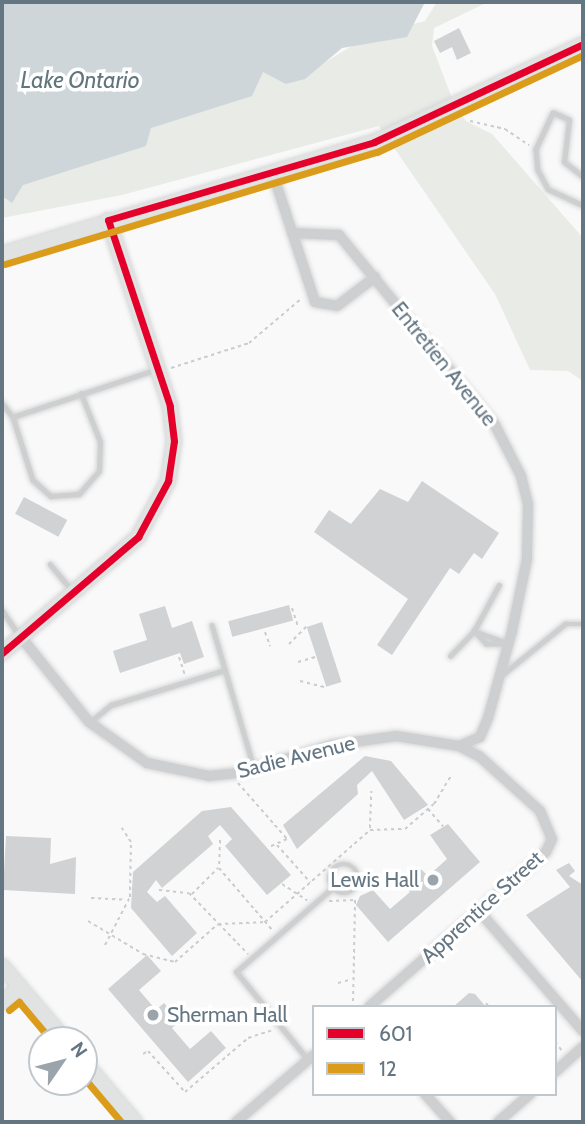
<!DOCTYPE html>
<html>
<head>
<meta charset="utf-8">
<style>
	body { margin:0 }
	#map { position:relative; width:585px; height:1124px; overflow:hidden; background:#f9f9f9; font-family:Cabin,sans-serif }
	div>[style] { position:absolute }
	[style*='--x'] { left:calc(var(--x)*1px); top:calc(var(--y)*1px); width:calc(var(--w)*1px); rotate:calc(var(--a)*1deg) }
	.green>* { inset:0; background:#e8ebe6 }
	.water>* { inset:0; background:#ced6d9 }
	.building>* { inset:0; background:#d0d2d3; transform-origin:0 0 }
	.path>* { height:2px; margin-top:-1px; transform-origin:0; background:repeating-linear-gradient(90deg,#cbcccd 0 3.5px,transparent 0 7px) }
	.roads { filter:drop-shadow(0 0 2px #d5d6d7) drop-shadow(0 0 2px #d5d6d7) }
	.lane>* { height:4.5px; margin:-2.25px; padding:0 2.25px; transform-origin:2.25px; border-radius:2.25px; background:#cecfd0 }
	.lane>.ring { margin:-2.25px; padding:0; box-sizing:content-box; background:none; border:4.5px solid #cecfd0; border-radius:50% }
	.street>* { height:10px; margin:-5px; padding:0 5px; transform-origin:5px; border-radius:5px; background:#cecfd0 }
	.secondary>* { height:14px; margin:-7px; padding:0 7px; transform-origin:7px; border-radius:7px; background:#e1e2e2 }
	.bus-1>* { height:7px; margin:-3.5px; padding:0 3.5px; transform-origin:3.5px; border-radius:3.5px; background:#e4002b }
	.bus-2>* { height:7px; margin:-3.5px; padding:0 3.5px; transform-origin:3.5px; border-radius:3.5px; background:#da9c1a }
	.dots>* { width:19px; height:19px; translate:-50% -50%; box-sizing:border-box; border:4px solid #fff; border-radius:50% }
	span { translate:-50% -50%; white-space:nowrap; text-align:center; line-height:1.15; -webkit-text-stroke:7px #fff; paint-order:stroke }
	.street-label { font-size:21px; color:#657683 }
	.poi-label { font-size:21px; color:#657683 }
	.right { translate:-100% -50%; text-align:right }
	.left { translate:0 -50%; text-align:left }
	.water-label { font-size:23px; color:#60757c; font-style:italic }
	.frame { position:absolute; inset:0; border:4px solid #657683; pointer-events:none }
	.legend { position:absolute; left:312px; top:1005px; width:245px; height:91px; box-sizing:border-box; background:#fff; border:2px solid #c1c8cd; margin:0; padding:9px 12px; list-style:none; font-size:21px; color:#657683 }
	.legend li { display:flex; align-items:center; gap:14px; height:35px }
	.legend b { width:35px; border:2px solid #c1c8cd }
	.north { position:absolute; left:28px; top:1026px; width:70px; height:70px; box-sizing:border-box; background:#fff; border:2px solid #c1c8cd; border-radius:50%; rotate:55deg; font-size:19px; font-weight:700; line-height:28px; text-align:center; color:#657683 }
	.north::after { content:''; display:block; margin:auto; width:24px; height:32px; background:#99a4ac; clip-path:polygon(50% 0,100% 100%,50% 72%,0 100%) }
</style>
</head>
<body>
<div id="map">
	<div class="green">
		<div style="clip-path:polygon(437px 2px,488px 2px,434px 28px,432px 46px,455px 106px,466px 121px,492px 134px,583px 238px,583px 381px,568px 371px,530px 370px,495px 294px,379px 126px,122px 195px,2px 218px,2px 178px,274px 68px,316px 68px,368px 36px,425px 21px)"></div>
	</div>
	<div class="water">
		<div style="clip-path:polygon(2px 2px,425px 2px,407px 37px,342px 48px,305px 79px,286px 84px,263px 72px,252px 96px,151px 128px,146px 146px,23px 185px,12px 203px,2px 196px)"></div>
	</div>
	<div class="building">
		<div style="clip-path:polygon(459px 28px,471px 53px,457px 60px,452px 47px,440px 53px,434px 41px)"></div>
		<div style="clip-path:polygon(422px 481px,499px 533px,482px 559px,474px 553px,459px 574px,450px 568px,392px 655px,377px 645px,408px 599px,314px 532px,329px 510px,351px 524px,380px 489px,408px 502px)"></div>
		<div style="left:24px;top:497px;width:49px;height:19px;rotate:28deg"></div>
		<div style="left:289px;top:605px;width:16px;height:63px;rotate:75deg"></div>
		<div style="clip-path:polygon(165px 606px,172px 628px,192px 621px,204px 657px,184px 664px,180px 653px,120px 673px,113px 651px,147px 640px,139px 614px)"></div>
		<div style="left:322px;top:622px;width:63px;height:16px;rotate:72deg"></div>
		<div style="clip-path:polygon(365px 756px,391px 761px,428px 805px,404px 820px,372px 771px,357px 785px,358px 794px,297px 849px,283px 825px)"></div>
		<div style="clip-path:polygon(231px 807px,291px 875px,267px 895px,225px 846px,232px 839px,220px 825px,208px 836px,213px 844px,162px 888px,156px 880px,147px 892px,157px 902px,165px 896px,197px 933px,172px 956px,131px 908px,133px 872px,202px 811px)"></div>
		<div style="clip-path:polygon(448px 824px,480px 862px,388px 942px,356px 905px,360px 896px,373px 890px,390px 909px,410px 892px,403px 885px,421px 869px,428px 876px,447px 859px,430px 835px)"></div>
		<div style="clip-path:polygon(6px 836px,51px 838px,50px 864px,76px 857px,75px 894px,3px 890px)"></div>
		<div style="clip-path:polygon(569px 863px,575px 871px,569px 876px,583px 885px,583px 982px,526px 915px,570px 887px,556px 870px)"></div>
		<div style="clip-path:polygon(147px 955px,161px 971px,139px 990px,156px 1010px,164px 1003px,180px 1021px,172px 1028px,190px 1049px,211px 1031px,226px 1048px,188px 1082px,108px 989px)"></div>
		<div style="clip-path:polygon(469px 993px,475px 994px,486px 1007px,453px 1007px)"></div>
	</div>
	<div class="path">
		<div style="--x:470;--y:121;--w:36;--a:13"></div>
		<div style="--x:505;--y:129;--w:29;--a:34"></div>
		<div style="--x:171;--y:368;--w:82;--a:-17.8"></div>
		<div style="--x:249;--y:343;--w:70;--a:-40.3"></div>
		<div style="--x:292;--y:608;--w:20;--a:72"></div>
		<div style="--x:265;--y:632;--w:15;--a:70"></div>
		<div style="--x:289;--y:644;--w:27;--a:-45"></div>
		<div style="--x:179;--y:657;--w:20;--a:72"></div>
		<div style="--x:298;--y:662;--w:18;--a:-16"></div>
		<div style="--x:300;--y:681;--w:25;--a:14"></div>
		<div style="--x:238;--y:783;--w:74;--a:48.8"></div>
		<div style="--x:287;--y:839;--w:20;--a:156"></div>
		<div style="--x:428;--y:809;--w:23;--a:49"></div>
		<div style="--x:370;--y:828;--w:37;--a:-88"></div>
		<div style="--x:220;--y:840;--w:28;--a:92"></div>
		<div style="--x:219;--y:868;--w:83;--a:49.4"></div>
		<div style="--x:277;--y:845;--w:50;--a:48.3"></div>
		<div style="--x:282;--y:884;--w:30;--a:33"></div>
		<div style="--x:159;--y:890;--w:30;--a:6"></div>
		<div style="--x:189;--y:893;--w:85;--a:46"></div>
		<div style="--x:192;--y:894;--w:37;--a:-45"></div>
		<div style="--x:91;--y:898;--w:35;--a:3"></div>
		<div style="--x:329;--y:901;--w:26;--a:-2"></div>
		<div style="--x:355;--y:900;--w:102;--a:91.1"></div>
		<div style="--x:88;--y:921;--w:64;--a:31"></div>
		<div style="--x:143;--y:954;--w:33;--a:14"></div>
		<div style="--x:175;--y:962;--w:57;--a:-41.5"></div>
		<div style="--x:218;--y:924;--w:47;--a:-2.4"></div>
		<div style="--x:265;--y:922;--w:140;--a:-41.2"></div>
		<div style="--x:370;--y:830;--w:35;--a:-2"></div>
		<div style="--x:405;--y:829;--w:38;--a:-41"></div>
		<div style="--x:434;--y:804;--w:33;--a:-59"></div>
		<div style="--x:105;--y:945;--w:54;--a:-62.5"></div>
		<div style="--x:130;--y:897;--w:55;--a:-89"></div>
		<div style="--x:131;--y:842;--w:17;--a:-123"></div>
		<div style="--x:338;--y:983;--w:11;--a:-15"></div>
		<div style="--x:486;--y:1003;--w:5;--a:53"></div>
		<div style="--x:555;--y:1042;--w:13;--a:51"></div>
		<div style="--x:143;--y:1054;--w:6;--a:-31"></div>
		<div style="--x:148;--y:1051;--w:55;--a:47.9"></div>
		<div style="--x:185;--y:1092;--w:83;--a:-40.6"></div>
		<div style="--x:248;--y:1038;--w:28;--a:-18"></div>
	</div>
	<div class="roads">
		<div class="lane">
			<div style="--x:583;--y:177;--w:24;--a:-142"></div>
			<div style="--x:564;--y:162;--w:42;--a:-83.2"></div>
			<div style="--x:569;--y:120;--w:17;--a:-156"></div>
			<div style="--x:553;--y:113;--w:40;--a:115"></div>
			<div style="--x:536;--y:149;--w:21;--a:85"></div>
			<div style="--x:538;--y:170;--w:21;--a:62"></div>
			<div style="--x:548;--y:189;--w:38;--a:25"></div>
			<div style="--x:2;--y:403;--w:18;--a:52"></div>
			<div style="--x:13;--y:417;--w:66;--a:72.4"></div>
			<div style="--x:33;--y:480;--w:24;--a:42"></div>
			<div style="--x:51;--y:496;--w:28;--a:-4"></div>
			<div style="--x:79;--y:494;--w:30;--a:-49"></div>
			<div style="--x:99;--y:471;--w:29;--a:-88"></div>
			<div style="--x:100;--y:442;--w:52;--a:-111.6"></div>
			<div style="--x:13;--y:417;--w:149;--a:-18.4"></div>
			<div style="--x:50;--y:564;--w:34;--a:50"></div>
			<div style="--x:2;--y:610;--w:30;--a:56"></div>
			<div style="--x:212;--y:625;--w:149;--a:73.6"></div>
			<div style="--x:450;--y:656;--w:35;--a:-46"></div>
			<div style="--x:474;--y:631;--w:37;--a:20"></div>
			<div style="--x:509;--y:644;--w:23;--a:180"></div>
			<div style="--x:486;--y:644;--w:18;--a:-133"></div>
			<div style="--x:474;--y:631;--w:52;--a:-61.5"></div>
			<div style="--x:503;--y:674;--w:80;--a:-38.9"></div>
			<div style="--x:565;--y:624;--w:18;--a:0"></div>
			<div style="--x:90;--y:722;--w:27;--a:-39"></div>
			<div style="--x:111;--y:705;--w:119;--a:-17.1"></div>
			<div class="ring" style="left:329px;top:864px;width:25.5px;height:25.5px"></div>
			<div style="--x:307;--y:1059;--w:112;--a:-129.2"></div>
			<div style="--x:236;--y:972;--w:126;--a:-41.1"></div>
		</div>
		<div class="street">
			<div style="--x:272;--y:171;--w:138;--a:71.8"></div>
			<div style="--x:315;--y:302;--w:22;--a:10"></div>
			<div style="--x:337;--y:306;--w:48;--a:-37.3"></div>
			<div style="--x:292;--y:233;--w:47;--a:2.4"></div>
			<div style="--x:339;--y:235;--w:246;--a:50.6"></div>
			<div style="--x:495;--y:425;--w:57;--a:63"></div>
			<div style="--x:521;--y:476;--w:30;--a:76"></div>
			<div style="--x:528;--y:505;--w:54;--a:91.1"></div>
			<div style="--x:527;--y:559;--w:74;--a:101.8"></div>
			<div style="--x:512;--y:631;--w:90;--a:105.4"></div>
			<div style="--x:488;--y:718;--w:21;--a:113"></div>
			<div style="--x:480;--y:737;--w:23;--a:157"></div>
			<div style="--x:21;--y:637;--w:109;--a:51.3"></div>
			<div style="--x:89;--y:722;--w:71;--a:35.3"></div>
			<div style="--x:147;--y:763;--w:63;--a:11.8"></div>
			<div style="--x:209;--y:776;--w:30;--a:-6"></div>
			<div style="--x:239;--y:773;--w:97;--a:-16.8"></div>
			<div style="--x:332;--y:745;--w:65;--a:-8"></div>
			<div style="--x:396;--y:736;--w:64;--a:9"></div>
			<div style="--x:459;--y:746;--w:22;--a:27"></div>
			<div style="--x:479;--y:756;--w:82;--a:42"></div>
			<div style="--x:540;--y:811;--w:30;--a:67"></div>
			<div style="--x:552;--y:839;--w:14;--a:115"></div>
			<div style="--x:546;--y:852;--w:235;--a:138.8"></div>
			<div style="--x:479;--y:911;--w:159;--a:49.1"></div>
			<div style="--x:555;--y:1072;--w:38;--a:-42"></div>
			<div style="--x:425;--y:1094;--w:38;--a:48"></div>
			<div style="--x:236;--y:1122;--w:103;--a:-40.7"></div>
			<div style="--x:498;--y:1122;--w:43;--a:-41.2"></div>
		</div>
		<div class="secondary">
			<div style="--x:2;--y:254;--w:388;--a:-16.8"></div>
			<div style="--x:374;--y:142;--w:231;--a:-25.1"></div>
			<div style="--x:2;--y:653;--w:179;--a:-40.5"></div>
			<div style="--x:138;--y:537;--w:64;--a:-61.8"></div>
			<div style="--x:168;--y:481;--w:40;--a:-81.5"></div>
			<div style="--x:174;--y:441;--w:35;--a:-97"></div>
			<div style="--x:170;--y:406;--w:196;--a:-108.4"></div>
			<div style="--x:2;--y:966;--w:97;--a:49.6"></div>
			<div style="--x:2;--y:1002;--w:23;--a:-40"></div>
			<div style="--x:84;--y:1062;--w:79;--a:49.6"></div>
		</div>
	</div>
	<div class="bus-1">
		<div style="--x:2;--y:653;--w:179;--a:-40.5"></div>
		<div style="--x:138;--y:537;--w:64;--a:-61.8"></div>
		<div style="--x:168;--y:481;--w:40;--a:-81.5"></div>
		<div style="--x:174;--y:441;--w:35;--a:-97"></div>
		<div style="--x:170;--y:406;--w:196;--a:-108.4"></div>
		<div style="--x:108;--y:220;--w:277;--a:-16.3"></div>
		<div style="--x:374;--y:142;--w:231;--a:-25.1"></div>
	</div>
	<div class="bus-2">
		<div style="--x:5;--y:264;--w:388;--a:-16.8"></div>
		<div style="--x:377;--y:152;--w:228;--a:-25.2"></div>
		<div style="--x:9;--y:1010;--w:13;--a:-39"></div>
		<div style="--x:19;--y:1002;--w:50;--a:49.9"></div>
		<div style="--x:84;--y:1078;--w:57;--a:49.9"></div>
	</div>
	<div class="dots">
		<div style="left:433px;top:880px;background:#99a4ac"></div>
		<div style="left:153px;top:1015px;background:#99a4ac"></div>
	</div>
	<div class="street-label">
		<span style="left:444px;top:364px;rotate:51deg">Entretien Avenue</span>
		<span style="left:296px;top:757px;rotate:-14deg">Sadie Avenue</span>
		<span style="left:482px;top:907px;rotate:-42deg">Apprentice Street</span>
	</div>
	<div class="poi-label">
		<span class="right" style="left:419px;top:880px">Lewis Hall</span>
		<span class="left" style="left:167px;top:1015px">Sherman Hall</span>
	</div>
	<div class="water-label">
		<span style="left:80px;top:80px">Lake Ontario</span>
	</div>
	<div class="frame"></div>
	<ul class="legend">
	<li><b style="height:9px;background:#e4002b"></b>601</li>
	<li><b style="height:9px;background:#da9c1a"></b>12</li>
	</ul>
	<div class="north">N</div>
</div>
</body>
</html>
